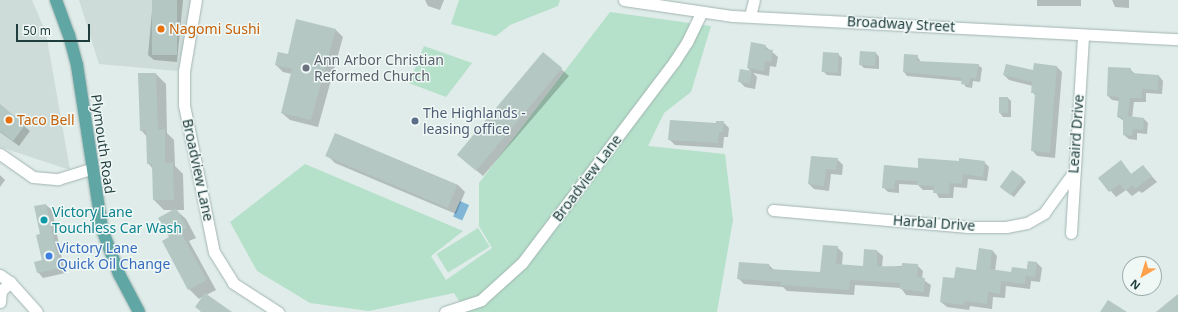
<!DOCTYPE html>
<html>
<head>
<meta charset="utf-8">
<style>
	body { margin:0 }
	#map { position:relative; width:1178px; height:312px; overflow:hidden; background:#dfece9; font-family:"Noto Sans",sans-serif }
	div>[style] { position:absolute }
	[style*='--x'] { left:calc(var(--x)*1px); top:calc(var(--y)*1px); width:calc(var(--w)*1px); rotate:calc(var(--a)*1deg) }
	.built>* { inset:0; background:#cddcd8 }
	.green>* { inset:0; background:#b5e0ca; transform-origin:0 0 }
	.water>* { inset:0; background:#81b6d7; transform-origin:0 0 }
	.shadow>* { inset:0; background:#0003; transform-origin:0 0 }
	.building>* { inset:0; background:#b4c7c3; transform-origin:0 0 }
	.roads { filter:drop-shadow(0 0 1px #a1b4b2) drop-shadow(0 0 1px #a1b4b2) }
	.minor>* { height:11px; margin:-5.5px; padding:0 5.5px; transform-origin:5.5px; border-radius:5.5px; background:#fff }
	.major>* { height:12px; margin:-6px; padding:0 6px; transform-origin:6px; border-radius:6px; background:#5fa6a4 }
	.dots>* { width:11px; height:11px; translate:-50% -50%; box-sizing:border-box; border:2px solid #f0f8f6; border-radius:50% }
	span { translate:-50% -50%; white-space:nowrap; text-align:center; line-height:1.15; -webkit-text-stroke:3px #f0f8f6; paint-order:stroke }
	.street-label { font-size:14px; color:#1e3d3c }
	.food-label { font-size:14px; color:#c56008 }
	.left { translate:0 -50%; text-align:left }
	.worship-label { font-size:14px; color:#5b616d }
	.service-label { font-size:14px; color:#4e5e75 }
	.culture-label { font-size:14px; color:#0d838f }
	.shop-label { font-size:14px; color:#366cbe }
	.north { position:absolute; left:1122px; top:256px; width:40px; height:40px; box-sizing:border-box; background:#f0f8f6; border:1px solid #9cadac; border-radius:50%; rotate:218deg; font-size:11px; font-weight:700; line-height:16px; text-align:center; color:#1e3d3c }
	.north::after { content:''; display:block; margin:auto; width:14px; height:18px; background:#ffa04a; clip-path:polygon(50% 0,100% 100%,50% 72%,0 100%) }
	.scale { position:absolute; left:16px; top:24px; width:74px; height:18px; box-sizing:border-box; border:2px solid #1e3d3c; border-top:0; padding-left:5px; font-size:12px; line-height:14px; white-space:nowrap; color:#1e3d3c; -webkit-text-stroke:3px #f0f8f6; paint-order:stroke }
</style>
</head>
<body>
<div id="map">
	<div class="built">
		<div style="clip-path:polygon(0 0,32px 0,46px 33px,70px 170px,0 147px)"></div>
		<div style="clip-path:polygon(79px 0,191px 0,178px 71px,99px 64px)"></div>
	</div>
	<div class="green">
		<div style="clip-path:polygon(459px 0,560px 0,558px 6px,510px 25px,496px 36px,451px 24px)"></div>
		<div style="clip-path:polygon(610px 12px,711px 26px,691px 92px,664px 113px,648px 146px,725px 154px,733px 220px,717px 312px,466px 312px,454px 293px,369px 311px,310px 303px,257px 271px,230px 222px,305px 164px,463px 231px,431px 256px,446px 280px,492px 248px,479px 226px,479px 183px)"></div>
		<div style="clip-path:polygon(424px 46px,472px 63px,446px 97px,409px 83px)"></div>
		<div style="left:478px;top:228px;width:22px;height:49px;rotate:58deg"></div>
	</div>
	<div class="water">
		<div style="left:460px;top:201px;width:10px;height:17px;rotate:24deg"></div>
	</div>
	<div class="shadow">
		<div style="clip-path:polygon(153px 0,183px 0,177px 62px,154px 60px,148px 55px)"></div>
		<div style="clip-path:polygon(425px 0,444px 0,440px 10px,428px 6px)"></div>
		<div style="left:1037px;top:0;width:44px;height:6px"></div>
		<div style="clip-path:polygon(1112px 0,1129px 0,1129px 8px,1115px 7px)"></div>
		<div style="clip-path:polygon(336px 30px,343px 37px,318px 127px,290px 120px,282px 113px,292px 74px,283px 72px,276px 65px)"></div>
		<div style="clip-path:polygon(765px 46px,778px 57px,776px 67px,770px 66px,769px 76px,753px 73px,757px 77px,755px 89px,745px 87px,739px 81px,751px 72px,748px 68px)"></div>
		<div style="clip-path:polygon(543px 53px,569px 76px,483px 176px,465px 161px)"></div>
		<div style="clip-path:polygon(876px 53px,879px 57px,879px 69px,864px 68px,860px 64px)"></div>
		<div style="clip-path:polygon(838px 54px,842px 58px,841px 76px,827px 75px,823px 71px)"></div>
		<div style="clip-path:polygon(917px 56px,921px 62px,978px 65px,982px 68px,980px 82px,973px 81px,972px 88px,966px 87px,962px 81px,907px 76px,904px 72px)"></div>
		<div style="clip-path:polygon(1057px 67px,1062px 72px,1055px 158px,1037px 156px,1032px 150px,1036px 96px,1032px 92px,1033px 86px,1009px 80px,1004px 75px)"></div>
		<div style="clip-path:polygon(1130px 69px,1135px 74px,1159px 76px,1163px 81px,1162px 94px,1146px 93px,1146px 102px,1134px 102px,1132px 118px,1144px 119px,1148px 123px,1147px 134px,1137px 133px,1137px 140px,1129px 139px,1124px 135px,1124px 121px,1118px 117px,1119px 101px,1112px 100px,1108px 96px)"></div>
		<div style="clip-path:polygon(139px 74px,156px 74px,166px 84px,167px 133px,174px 140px,175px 166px,183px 174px,184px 210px,176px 210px,186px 219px,196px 238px,189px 241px,216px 290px,206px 295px,231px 312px,201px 312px,197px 307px,204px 296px,199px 299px,189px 289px,163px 241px,170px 237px,175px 210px,164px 210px,154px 200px,153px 169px,148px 163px,147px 137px,141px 130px)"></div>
		<div style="clip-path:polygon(1008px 98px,1011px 101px,1011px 117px,1003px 117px,1000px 113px)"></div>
		<div style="clip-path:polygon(0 106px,30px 131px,19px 146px,0 132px)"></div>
		<div style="clip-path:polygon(723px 122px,729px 128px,728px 137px,724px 137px,723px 148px,675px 145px,669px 139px)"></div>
		<div style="clip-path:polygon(336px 134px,458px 185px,465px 192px,456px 214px,335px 163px,327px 155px)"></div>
		<div style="clip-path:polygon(812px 157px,837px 159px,843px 165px,842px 175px,831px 174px,829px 191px,814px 189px,809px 184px)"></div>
		<div style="clip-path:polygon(984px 162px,989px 167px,987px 181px,968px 179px,967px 188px,954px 187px,953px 198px,939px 198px,935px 190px,923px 190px,918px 185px,899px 184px,899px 193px,888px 192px,883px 187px,885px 166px,919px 169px)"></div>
		<div style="clip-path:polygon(1121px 162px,1132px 175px,1148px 172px,1157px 182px,1142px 193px,1139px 191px,1132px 196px,1126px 190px,1116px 197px,1100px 178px)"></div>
		<div style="clip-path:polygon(0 175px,5px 180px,0 187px)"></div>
		<div style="clip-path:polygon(1022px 178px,1026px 182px,1014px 197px,1004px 190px)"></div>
		<div style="clip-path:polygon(46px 205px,52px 210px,65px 273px,43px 278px,38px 272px,43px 261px)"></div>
		<div style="clip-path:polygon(837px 247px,843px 253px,842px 265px,864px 267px,877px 251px,883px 256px,882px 267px,917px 265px,923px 271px,922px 279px,931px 285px,929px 297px,906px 295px,901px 288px,855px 285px,854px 295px,787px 291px,783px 287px,744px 284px,738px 278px,769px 265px,774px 270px,821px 273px)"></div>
		<div style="clip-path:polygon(992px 250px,997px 256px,995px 271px,1012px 273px,1027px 270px,1028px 262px,1037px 263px,1042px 268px,1040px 282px,1031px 281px,1030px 289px,1006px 286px,1005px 298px,993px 297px,992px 309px,970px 306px,969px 310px,947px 307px,941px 302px,955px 279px,977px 271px)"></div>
	</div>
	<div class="building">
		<div style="left:152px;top:0;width:25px;height:55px"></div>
		<div style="clip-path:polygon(296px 19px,336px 29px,311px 120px,281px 113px,292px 69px,275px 65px,278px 52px,288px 54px)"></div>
		<div style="clip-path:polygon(751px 42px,766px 45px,765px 49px,773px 50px,771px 62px,765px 61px,764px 71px,747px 68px)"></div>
		<div style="left:860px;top:51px;width:16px;height:14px;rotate:4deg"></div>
		<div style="left:543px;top:52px;width:25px;height:134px;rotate:40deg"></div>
		<div style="left:823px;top:52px;width:16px;height:20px;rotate:4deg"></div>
		<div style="clip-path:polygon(904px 54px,918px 55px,917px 61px,979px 64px,976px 79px,970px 78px,969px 85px,961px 84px,962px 78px,903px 72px)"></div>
		<div style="clip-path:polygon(1034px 63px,1057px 66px,1050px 153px,1031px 151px,1035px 93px,1031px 93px,1032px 82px,1003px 75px,1006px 64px,1033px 70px)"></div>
		<div style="clip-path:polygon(1108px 67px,1131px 68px,1131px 73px,1159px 75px,1158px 90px,1142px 89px,1142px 98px,1130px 98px,1128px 116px,1144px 118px,1143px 130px,1133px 129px,1132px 136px,1123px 135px,1123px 118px,1117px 117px,1119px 97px,1107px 96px)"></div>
		<div style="left:740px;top:69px;width:12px;height:13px;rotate:9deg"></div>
		<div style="clip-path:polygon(138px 73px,156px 73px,158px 130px,165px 129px,165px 163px,173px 163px,174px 200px,153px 200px,152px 164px,147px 164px,146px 130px,140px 131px)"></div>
		<div style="left:999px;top:97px;width:9px;height:16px"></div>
		<div style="clip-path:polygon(0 104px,25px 125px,13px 141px,0 131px)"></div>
		<div style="clip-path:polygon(670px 120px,716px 123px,716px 121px,724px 121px,723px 132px,719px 132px,718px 143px,668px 140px)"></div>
		<div style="left:335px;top:133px;width:133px;height:25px;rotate:23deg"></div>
		<div style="clip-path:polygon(811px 156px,838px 158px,836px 170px,826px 169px,824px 186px,808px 184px)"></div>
		<div style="clip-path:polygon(918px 158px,959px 161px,959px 158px,985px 161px,983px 177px,963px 174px,962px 184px,950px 183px,949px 194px,933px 193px,934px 186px,917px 185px,917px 181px,895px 180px,894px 189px,882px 188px,884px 165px,918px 168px)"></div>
		<div style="clip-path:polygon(1121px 160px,1131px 174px,1143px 165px,1152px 176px,1135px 189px,1133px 185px,1125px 191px,1120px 184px,1109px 192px,1098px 178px)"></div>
		<div style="left:1012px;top:170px;width:14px;height:21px;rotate:36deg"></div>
		<div style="clip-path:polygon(46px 204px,60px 268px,37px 273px,34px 262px,42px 260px,36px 235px,40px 234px,34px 206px)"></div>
		<div style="clip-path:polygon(176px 208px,187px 228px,180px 231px,207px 280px,188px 290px,162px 241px,169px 237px,158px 218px)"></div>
		<div style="clip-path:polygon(823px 245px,838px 246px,836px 264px,863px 266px,864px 249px,877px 250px,877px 266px,902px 267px,902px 263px,918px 264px,917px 277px,925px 278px,924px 292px,900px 289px,900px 283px,850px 280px,849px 290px,780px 285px,781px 282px,737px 279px,739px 262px,769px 264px,769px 269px,820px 272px)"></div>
		<div style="clip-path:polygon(979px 248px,992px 250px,990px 269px,1011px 272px,1012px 267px,1027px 269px,1028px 261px,1037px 262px,1035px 277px,1026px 276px,1025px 284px,1001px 281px,1000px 294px,988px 292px,987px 304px,965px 301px,964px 305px,940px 302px,943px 277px,954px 278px,956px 267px,976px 270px)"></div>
		<div style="clip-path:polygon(205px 293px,232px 312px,202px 312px,195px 307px)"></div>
		<div style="clip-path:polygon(1178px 294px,1178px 312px,1156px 312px)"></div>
		<div style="clip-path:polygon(1108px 300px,1127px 312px,1100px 312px)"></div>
	</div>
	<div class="roads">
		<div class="minor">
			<div style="--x:196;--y:0;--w:72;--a:99.6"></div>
			<div style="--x:184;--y:71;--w:34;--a:90"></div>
			<div style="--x:184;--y:105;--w:150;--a:78.5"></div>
			<div style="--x:214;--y:252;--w:36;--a:58"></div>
			<div style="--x:233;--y:283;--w:54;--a:32.8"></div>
			<div style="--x:624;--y:0;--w:110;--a:8.4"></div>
			<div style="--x:733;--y:16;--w:446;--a:3"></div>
			<div style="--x:750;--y:16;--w:16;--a:-76"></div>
			<div style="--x:0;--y:154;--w:40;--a:34.9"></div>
			<div style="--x:33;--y:177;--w:25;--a:5"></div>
			<div style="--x:58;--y:179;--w:34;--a:-17"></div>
			<div style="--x:773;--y:210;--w:196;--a:5"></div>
			<div style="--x:968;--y:227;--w:38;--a:0"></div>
			<div style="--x:1006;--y:227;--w:21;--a:-11"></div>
			<div style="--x:1027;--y:223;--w:20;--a:-30"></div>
			<div style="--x:1044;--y:213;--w:49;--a:-54.1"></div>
			<div style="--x:1071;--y:233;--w:198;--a:-86.5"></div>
			<div style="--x:0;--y:275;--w:12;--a:35"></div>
			<div style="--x:10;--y:282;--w:40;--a:48"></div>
			<div style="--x:0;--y:302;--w:11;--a:-85"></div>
			<div style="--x:1;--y:291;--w:13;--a:-45"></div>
			<div style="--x:445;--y:312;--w:38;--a:-18"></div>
			<div style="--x:481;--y:300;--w:55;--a:-42.1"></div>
			<div style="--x:522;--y:263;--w:252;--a:-52.9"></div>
			<div style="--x:674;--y:62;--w:24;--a:-57"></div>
			<div style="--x:687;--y:42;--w:32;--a:-64"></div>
		</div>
		<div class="major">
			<div style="--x:56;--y:0;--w:37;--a:70"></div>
			<div style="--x:69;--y:35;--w:31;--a:75"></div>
			<div style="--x:77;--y:65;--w:166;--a:81.3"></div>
			<div style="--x:102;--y:229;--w:48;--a:69.3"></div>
			<div style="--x:119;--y:274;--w:43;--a:62.2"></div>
		</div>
	</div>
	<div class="dots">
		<div style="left:161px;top:29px;background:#e8710a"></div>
		<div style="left:306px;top:68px;background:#6b7280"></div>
		<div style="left:9px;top:120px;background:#e8710a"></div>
		<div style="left:415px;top:121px;background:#5c6f8a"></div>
		<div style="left:44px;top:220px;background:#0f9aa8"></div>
		<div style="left:49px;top:256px;background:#3f7fe0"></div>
	</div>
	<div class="street-label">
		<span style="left:901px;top:24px;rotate:3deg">Broadway Street</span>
		<span style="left:1076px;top:134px;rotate:-86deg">Leaird Drive</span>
		<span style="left:103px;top:144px;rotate:82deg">Plymouth Road</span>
		<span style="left:198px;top:170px;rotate:78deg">Broadview Lane</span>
		<span style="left:587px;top:178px;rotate:-53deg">Broadview Lane</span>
		<span style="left:934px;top:223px;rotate:4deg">Harbal Drive</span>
	</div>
	<div class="food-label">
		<span class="left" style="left:169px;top:29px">Nagomi Sushi</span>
		<span class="left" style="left:17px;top:120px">Taco Bell</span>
	</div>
	<div class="worship-label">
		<span class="left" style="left:314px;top:68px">Ann Arbor Christian<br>Reformed Church</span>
	</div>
	<div class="service-label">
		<span class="left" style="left:423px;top:121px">The Highlands -<br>leasing office</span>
	</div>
	<div class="culture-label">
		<span class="left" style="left:52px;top:220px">Victory Lane<br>Touchless Car Wash</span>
	</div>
	<div class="shop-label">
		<span class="left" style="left:57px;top:256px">Victory Lane<br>Quick Oil Change</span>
	</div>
	<div class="north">N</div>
	<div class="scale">50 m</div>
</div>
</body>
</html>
